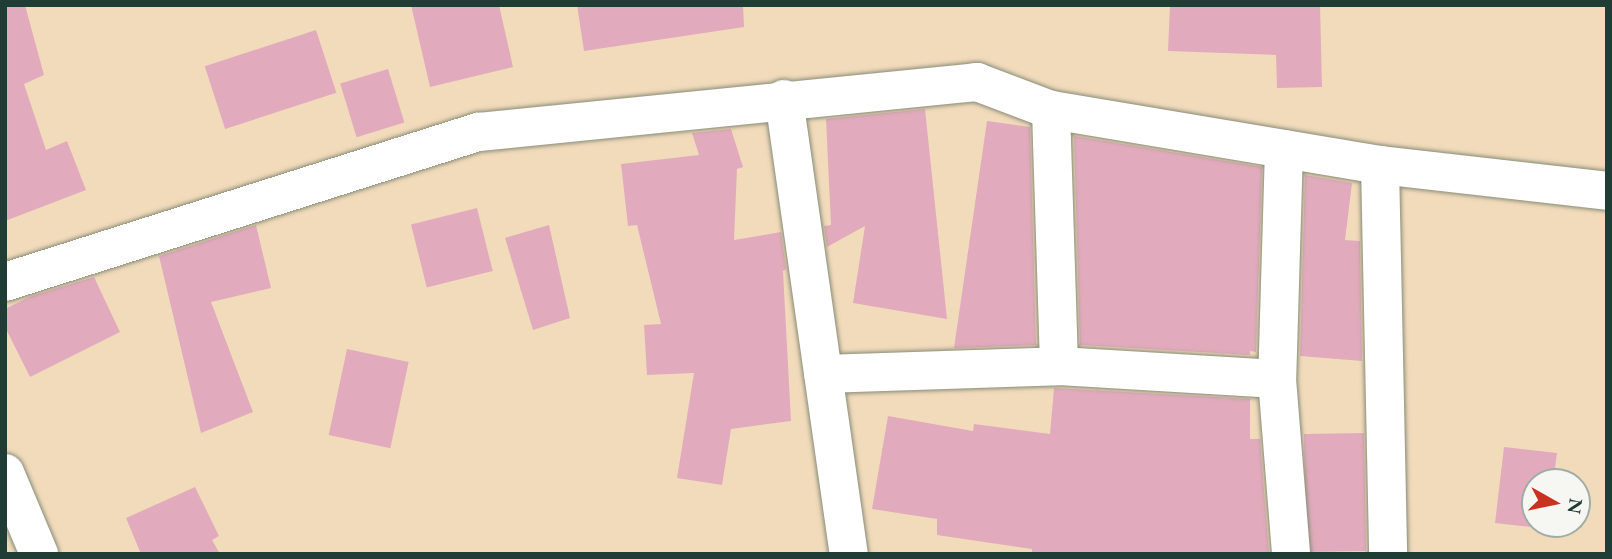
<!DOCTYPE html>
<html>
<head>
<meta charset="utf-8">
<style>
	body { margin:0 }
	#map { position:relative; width:1612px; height:559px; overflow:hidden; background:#f2dbbb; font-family:"EB Garamond",serif }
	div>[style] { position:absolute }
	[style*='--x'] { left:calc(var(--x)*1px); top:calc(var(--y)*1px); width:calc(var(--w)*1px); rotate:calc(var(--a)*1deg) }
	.building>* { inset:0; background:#e2abbd; transform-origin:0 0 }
	.roads { filter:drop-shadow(0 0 2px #888c78) drop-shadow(0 0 2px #888c78) }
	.minor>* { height:38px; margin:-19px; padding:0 19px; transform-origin:19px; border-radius:19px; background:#fff }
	span { translate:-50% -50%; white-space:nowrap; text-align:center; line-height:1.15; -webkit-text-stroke:7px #f6f6f2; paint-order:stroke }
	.frame { position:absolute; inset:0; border:7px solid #1f3d34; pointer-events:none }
	.north { position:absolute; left:1521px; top:468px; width:70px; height:70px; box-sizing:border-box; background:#f6f6f2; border:2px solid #a0aca6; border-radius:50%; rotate:99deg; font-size:19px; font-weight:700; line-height:28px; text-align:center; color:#1f3d34 }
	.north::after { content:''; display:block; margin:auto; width:24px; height:32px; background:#c8321e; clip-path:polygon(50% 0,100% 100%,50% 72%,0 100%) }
</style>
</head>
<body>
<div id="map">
	<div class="building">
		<div style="clip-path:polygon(5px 5px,25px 5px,44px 75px,24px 84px,46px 150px,67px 141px,86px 190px,5px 221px)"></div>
		<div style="clip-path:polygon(411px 5px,499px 5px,513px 67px,430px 87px)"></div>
		<div style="clip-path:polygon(577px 5px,743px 5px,744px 27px,584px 51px)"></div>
		<div style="clip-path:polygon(1170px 5px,1320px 5px,1322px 87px,1277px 88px,1276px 55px,1168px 51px)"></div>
		<div style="left:316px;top:30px;width:66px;height:117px;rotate:72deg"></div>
		<div style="left:388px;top:69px;width:56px;height:50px;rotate:73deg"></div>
		<div style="clip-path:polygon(925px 109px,947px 319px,853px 303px,865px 226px,827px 247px,824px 226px,831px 225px,826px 119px)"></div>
		<div style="clip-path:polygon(987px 121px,1030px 127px,1036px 345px,954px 348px)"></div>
		<div style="clip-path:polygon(731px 129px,743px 167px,737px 169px,734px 240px,781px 232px,786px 269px,783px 271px,791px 421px,731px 429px,722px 485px,677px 478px,694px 373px,647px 375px,644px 325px,661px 324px,637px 225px,628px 226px,621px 164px,699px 155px,692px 133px)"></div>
		<div style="clip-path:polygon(1074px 136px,1262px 167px,1256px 352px,1250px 351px,1250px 355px,1080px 345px)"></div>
		<div style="clip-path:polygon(1305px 175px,1352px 183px,1345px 240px,1360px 241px,1362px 361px,1300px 356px)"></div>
		<div style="left:477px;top:208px;width:65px;height:68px;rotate:76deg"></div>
		<div style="clip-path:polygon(256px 225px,271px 288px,211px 302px,253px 412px,201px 433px,159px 256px)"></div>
		<div style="clip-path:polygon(549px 225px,570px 318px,533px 330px,505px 238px)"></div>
		<div style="clip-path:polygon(94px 277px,120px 332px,30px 377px,5px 327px,5px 309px,29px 297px)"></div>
		<div style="left:347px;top:349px;width:63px;height:88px;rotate:12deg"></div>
		<div style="clip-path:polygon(1054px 388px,1250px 399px,1250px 439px,1260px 439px,1269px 554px,1032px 554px,1032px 549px,937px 535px,937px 519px,872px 509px,888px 416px,973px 431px,974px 424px,1050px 434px)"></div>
		<div style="left:1364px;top:433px;width:118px;height:60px;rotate:89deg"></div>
		<div style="clip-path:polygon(1504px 447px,1557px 453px,1553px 482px,1535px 482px,1535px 524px,1548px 524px,1548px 529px,1495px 523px)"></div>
		<div style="clip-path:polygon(195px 487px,219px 536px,212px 540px,220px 554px,141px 554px,126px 518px)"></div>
	</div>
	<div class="roads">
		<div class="minor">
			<div style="--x:784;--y:99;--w:460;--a:81.9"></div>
			<div style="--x:1051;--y:110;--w:256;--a:88.2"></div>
			<div style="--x:1284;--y:149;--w:230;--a:91.7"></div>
			<div style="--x:1277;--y:379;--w:176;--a:85.4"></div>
			<div style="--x:1380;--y:165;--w:389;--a:88.8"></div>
			<div style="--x:5;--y:282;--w:497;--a:-17.6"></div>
			<div style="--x:479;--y:132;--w:501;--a:-5.73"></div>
			<div style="--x:977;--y:82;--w:79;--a:20.7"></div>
			<div style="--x:1051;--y:110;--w:334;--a:9.5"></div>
			<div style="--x:1380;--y:165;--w:228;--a:6.5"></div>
			<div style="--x:823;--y:374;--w:236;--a:-1.9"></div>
			<div style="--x:1059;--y:366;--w:218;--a:3.4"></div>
			<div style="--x:5;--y:473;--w:88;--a:67.2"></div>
		</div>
	</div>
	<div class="frame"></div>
	<div class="north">N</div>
</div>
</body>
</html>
